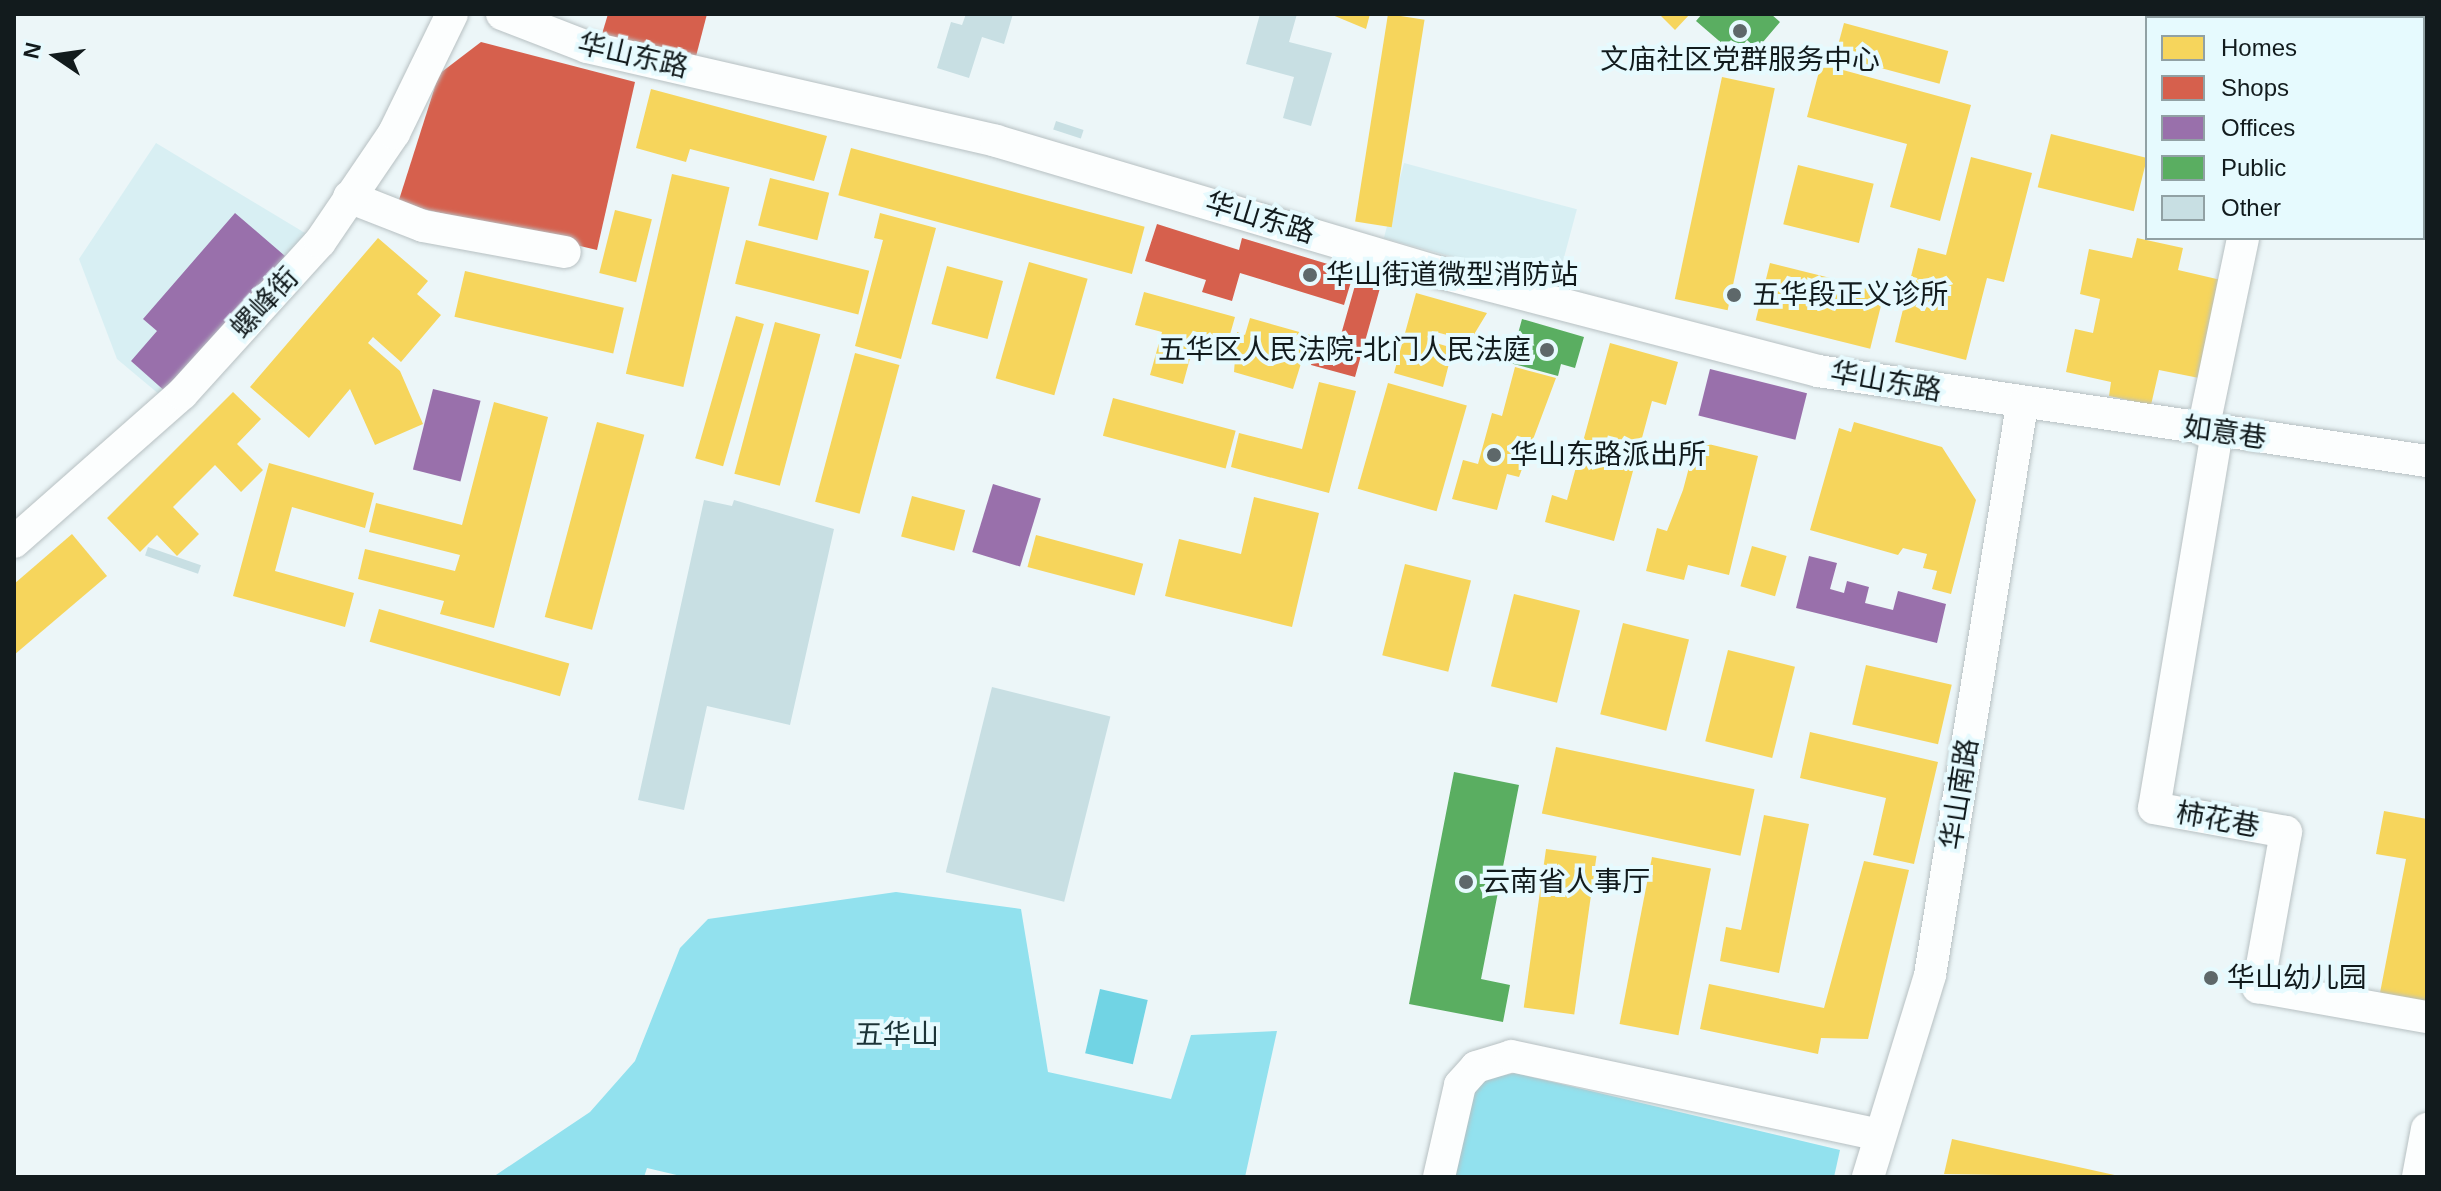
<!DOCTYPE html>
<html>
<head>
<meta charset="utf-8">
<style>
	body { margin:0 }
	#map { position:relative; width:2441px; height:1191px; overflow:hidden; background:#ecf6f8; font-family:Helvetica,"Noto Sans SC",sans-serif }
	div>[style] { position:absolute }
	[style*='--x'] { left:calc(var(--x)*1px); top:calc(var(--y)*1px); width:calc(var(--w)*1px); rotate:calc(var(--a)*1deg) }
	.built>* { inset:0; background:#d8eff3; transform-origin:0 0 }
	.forest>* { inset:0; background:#92e1ee }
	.water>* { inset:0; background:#71d4e4; transform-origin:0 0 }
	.homes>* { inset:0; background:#f6d55c; transform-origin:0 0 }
	.shops>* { inset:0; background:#d6604d }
	.offices>* { inset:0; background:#9970ab; transform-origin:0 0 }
	.public>* { inset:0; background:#5aae61 }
	.building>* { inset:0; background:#c8dfe3; transform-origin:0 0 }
	.roads { filter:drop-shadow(0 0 2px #b7c0c2) drop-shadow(0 0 2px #b7c0c2) }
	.minor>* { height:32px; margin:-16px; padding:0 16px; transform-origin:16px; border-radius:16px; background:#fcfefe }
	.dots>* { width:22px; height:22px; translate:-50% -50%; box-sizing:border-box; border:4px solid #e6fafe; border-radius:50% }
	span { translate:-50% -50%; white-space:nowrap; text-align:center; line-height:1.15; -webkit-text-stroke:8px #e6fafe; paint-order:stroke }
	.street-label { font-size:28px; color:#121b1d }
	.poi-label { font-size:28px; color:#121b1d }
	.left { translate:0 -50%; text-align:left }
	.right { translate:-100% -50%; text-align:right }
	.park-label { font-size:28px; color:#1c3337 }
	.frame { position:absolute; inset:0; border:16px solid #121b1d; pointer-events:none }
	.legend { position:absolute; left:2145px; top:16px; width:280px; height:224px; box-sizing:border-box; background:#e6fafe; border:2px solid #91a1a4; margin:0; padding:10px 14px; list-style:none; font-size:24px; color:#121b1d }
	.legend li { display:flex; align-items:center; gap:16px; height:40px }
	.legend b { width:40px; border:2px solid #91a1a4 }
	.north { position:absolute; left:16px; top:16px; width:80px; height:80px; -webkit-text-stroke:6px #e6fafe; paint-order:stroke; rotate:283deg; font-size:22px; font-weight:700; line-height:32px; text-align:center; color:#121b1d }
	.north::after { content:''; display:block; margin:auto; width:28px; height:36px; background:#121b1d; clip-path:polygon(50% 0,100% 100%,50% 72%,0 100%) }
</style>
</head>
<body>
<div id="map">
	<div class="built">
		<div style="clip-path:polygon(156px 143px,310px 236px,166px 400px,117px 359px,79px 259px)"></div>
		<div style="left:1404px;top:163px;width:179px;height:78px;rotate:15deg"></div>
	</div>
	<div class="forest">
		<div style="clip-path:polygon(896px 892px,1021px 909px,1048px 1072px,1171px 1099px,1191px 1035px,1277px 1031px,1245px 1177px,685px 1177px,647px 1168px,644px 1177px,493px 1177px,590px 1112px,635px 1061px,680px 948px,708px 919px)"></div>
		<div style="clip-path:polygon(1515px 1073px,1840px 1150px,1834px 1177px,1449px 1177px,1468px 1093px,1486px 1079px)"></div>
	</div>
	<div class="water">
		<div style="left:1100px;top:989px;width:49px;height:66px;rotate:13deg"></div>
	</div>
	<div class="homes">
		<div style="clip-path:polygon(1330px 14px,1370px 14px,1366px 29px)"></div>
		<div style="left:1388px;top:14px;width:37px;height:210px;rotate:9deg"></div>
		<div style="clip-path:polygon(1659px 14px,1690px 14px,1675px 30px)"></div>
		<div style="left:1844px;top:23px;width:108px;height:34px;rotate:15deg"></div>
		<div style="clip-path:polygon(1821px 64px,1971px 105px,1940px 221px,1890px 207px,1907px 144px,1807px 117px)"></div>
		<div style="left:1722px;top:77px;width:54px;height:227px;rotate:12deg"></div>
		<div style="clip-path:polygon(651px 89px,827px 136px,814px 181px,690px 149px,686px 162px,636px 148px)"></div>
		<div style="left:2051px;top:134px;width:99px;height:55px;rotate:14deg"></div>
		<div style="left:851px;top:148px;width:304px;height:49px;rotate:15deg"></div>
		<div style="clip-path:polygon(1971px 157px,2032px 173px,2004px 282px,1987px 278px,1966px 360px,1895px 342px,1918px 248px,1946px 255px)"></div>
		<div style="left:1798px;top:165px;width:78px;height:61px;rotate:14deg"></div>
		<div style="left:672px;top:174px;width:59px;height:205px;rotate:13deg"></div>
		<div style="left:770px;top:178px;width:61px;height:49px;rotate:14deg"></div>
		<div style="left:615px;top:210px;width:38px;height:65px;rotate:14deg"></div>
		<div style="clip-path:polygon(880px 213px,936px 228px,901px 359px,855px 346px,883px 240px,874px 238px)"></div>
		<div style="clip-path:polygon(378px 238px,428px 281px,417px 294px,441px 315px,401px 362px,373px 337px,368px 343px,400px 371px,423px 424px,375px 445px,350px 389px,309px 438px,250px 387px)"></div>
		<div style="clip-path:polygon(2137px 238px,2183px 248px,2178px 270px,2221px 280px,2199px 378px,2159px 370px,2151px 405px,2109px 396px,2111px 382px,2066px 372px,2075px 329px,2093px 333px,2100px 299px,2080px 294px,2089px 249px,2132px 258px)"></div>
		<div style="left:746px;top:240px;width:127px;height:45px;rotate:14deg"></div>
		<div style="left:1029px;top:262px;width:61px;height:121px;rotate:16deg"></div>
		<div style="left:1770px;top:263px;width:118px;height:59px;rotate:14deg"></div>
		<div style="left:947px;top:266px;width:58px;height:60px;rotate:15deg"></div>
		<div style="left:465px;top:271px;width:163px;height:47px;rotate:13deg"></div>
		<div style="clip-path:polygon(1144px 292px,1235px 317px,1225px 352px,1194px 344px,1183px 384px,1150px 375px,1162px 332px,1135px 325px)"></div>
		<div style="clip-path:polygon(1416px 293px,1487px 313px,1470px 341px,1432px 331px,1429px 341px,1453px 348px,1443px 387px,1394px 373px)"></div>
		<div style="left:736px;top:316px;width:29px;height:148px;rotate:16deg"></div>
		<div style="clip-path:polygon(1250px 318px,1310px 335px,1293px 389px,1234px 372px,1237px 332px,1245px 335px)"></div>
		<div style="left:775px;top:322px;width:47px;height:157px;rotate:15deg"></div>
		<div style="clip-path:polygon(1610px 343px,1678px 362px,1666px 405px,1652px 401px,1614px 541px,1545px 522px,1552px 495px,1567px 500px)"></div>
		<div style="left:855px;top:353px;width:46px;height:154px;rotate:15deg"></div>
		<div style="clip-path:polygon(1515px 367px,1556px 378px,1519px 477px,1507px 474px,1497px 510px,1452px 499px,1463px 460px,1478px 464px,1492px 413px,1502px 416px)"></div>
		<div style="clip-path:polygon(1319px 382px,1356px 391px,1329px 493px,1231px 467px,1239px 433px,1302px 449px)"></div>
		<div style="left:1388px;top:383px;width:82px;height:110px;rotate:16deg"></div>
		<div style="clip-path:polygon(233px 392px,261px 419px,237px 444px,263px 470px,241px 492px,215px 465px,173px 507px,199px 534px,177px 556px,157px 535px,140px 552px,107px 518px)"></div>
		<div style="left:1113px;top:398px;width:127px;height:39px;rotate:15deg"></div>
		<div style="clip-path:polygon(494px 402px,548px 417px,494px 628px,440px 614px,444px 601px,358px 579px,365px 549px,455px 571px,460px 555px,369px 532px,376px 503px,462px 525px)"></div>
		<div style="left:597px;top:422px;width:49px;height:202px;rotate:15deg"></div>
		<div style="clip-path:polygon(1854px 422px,1942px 447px,1976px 500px,1951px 594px,1932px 589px,1937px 571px,1923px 568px,1927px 554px,1903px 548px,1898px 555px,1810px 530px,1839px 428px,1851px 432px)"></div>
		<div style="clip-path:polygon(1696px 441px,1758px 456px,1729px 575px,1688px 565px,1684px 580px,1646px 571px,1657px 528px,1667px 531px,1683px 490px)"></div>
		<div style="clip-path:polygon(269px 463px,374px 493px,365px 528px,292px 507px,275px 571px,354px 593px,345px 627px,233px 596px)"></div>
		<div style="left:912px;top:496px;width:55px;height:42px;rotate:15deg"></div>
		<div style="clip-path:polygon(1254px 497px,1319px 513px,1292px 627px,1165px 596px,1179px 539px,1241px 554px)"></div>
		<div style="clip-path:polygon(72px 534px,107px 576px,14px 655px,14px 584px)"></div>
		<div style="left:1036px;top:535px;width:111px;height:33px;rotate:15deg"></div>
		<div style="left:1752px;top:546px;width:36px;height:42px;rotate:16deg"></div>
		<div style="left:1405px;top:564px;width:68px;height:94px;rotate:14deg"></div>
		<div style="left:1514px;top:594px;width:68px;height:95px;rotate:14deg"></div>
		<div style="left:379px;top:609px;width:198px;height:34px;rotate:16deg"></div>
		<div style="left:1623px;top:623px;width:68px;height:94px;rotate:14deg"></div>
		<div style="left:1728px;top:650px;width:69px;height:94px;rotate:14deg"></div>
		<div style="left:1866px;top:665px;width:88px;height:61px;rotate:13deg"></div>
		<div style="clip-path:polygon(1810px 732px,1938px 762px,1914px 864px,1873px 855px,1886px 798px,1800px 778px)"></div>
		<div style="left:1556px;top:747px;width:203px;height:68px;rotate:12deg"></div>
		<div style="clip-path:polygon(2384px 811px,2427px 819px,2427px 1007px,2379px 998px,2406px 859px,2376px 854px)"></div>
		<div style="clip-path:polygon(1764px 815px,1809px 824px,1779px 973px,1720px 961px,1726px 927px,1741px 930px)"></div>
		<div style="left:1546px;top:849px;width:51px;height:160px;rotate:8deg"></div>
		<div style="left:1652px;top:857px;width:60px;height:170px;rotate:11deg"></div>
		<div style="clip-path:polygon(1864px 861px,1909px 870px,1868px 1039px,1821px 1038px,1818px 1054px,1700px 1029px,1709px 984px,1824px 1008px)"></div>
		<div style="clip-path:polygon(1952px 1139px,2119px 1176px,2119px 1177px,1944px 1174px)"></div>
	</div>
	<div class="shops">
		<div style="clip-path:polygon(608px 14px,707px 14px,694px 64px,599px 44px)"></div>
		<div style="clip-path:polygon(481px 42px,635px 82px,597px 250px,398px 203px,439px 74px)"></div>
		<div style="clip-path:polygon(1157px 224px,1239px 250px,1242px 238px,1354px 272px,1344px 305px,1240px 273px,1232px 301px,1202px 292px,1206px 280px,1145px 261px)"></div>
		<div style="clip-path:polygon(1356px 282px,1380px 288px,1355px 377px,1311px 365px,1318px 339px,1338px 345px)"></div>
	</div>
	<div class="offices">
		<div style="clip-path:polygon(235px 213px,285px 256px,167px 393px,131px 361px,157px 331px,143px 319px)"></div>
		<div style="left:1710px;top:369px;width:100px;height:48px;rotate:14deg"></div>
		<div style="left:433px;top:389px;width:49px;height:83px;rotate:14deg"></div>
		<div style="left:993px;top:484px;width:50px;height:71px;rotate:17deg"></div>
		<div style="clip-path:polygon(1809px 556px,1837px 563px,1830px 589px,1844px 593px,1847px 581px,1869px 587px,1865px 603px,1893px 610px,1898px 591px,1946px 604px,1937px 643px,1796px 608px)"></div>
	</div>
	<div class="public">
		<div style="clip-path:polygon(1702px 14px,1771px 14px,1780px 22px,1757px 49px,1747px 40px,1740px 48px,1731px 40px,1725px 46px,1696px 21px)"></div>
		<div style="clip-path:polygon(1522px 319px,1584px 337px,1575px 368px,1561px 364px,1558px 376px,1510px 363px)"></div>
		<div style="clip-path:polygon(1454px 772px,1519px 785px,1481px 979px,1510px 985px,1503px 1022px,1409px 1004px)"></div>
	</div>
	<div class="building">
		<div style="clip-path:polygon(966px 14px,1013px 14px,1004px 44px,982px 37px,969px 78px,937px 68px,951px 22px,962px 25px)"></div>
		<div style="clip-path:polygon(1260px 14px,1297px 14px,1289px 42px,1332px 53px,1311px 126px,1283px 118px,1294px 77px,1246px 64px)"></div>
		<div style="left:1056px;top:121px;width:29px;height:9px;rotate:18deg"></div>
		<div style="clip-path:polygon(704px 500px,732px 506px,734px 500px,834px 529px,790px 725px,707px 706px,684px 810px,638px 800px)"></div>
		<div style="left:148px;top:547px;width:56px;height:9px;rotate:19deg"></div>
		<div style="left:992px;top:687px;width:122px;height:191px;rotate:14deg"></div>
	</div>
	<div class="roads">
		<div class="minor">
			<div style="--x:502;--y:14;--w:91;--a:21.2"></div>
			<div style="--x:587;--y:47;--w:420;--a:12.9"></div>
			<div style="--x:996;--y:141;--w:461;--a:16.5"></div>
			<div style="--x:1438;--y:272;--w:393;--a:14.6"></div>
			<div style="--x:1818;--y:371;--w:616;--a:8.41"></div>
			<div style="--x:2290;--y:18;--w:4;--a:-76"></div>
			<div style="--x:349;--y:197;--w:79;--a:21.4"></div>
			<div style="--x:423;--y:226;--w:144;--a:10.4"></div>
			<div style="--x:2203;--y:430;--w:196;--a:-78.2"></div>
			<div style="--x:2217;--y:432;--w:381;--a:99.5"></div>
			<div style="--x:2154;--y:808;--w:134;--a:10.3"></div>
			<div style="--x:2286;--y:832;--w:158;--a:100.2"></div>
			<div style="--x:2258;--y:987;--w:172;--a:10.1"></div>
			<div style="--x:14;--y:542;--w:224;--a:-41.4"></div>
			<div style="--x:182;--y:394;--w:205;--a:-47.8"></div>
			<div style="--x:320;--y:242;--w:132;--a:-55.8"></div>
			<div style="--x:394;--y:133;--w:132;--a:-64"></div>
			<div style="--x:1439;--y:1177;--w:94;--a:-77.1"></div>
			<div style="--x:1460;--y:1085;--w:24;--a:-48"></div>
			<div style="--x:1476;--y:1067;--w:37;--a:-17"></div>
			<div style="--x:1511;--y:1056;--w:375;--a:12.1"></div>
			<div style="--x:1868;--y:1177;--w:211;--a:-72.9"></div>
			<div style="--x:1930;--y:975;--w:577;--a:-80.83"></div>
			<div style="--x:2418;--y:1177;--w:49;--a:-79.4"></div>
		</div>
	</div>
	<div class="dots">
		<div style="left:1740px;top:31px;background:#5e686a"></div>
		<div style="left:1310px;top:275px;background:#5e686a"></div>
		<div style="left:1734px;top:295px;background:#5e686a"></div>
		<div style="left:1547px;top:350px;background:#5e686a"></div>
		<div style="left:1494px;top:455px;background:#5e686a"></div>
		<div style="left:1466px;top:882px;background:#5e686a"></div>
		<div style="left:2211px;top:978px;background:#5e686a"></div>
	</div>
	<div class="street-label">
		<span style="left:633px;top:56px;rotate:13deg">华山东路</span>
		<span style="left:1260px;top:218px;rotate:17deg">华山东路</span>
		<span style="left:265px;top:303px;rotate:-47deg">螺峰街</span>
		<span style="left:1886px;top:382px;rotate:10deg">华山东路</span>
		<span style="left:2225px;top:433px;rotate:8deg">如意巷</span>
		<span style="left:1960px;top:794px;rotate:-81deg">华山南路</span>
		<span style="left:2218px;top:820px;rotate:10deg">柿花巷</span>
	</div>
	<div class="poi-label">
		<span style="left:1740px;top:60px">文庙社区党群服务中心</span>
		<span class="left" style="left:1326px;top:275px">华山街道微型消防站</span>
		<span class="left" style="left:1752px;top:295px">五华段正义诊所</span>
		<span class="right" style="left:1531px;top:350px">五华区人民法院-北门人民法庭</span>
		<span class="left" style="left:1510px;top:455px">华山东路派出所</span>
		<span class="left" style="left:1482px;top:882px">云南省人事厅</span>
		<span class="left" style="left:2227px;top:978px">华山幼儿园</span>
	</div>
	<div class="park-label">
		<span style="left:897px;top:1035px">五华山</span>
	</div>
	<div class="frame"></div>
	<ul class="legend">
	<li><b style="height:22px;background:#f6d55c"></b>Homes</li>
	<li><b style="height:22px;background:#d6604d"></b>Shops</li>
	<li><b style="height:22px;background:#9970ab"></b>Offices</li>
	<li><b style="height:22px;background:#5aae61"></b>Public</li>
	<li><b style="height:22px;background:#c8dfe3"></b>Other</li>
	</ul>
	<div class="north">N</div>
</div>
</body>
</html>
